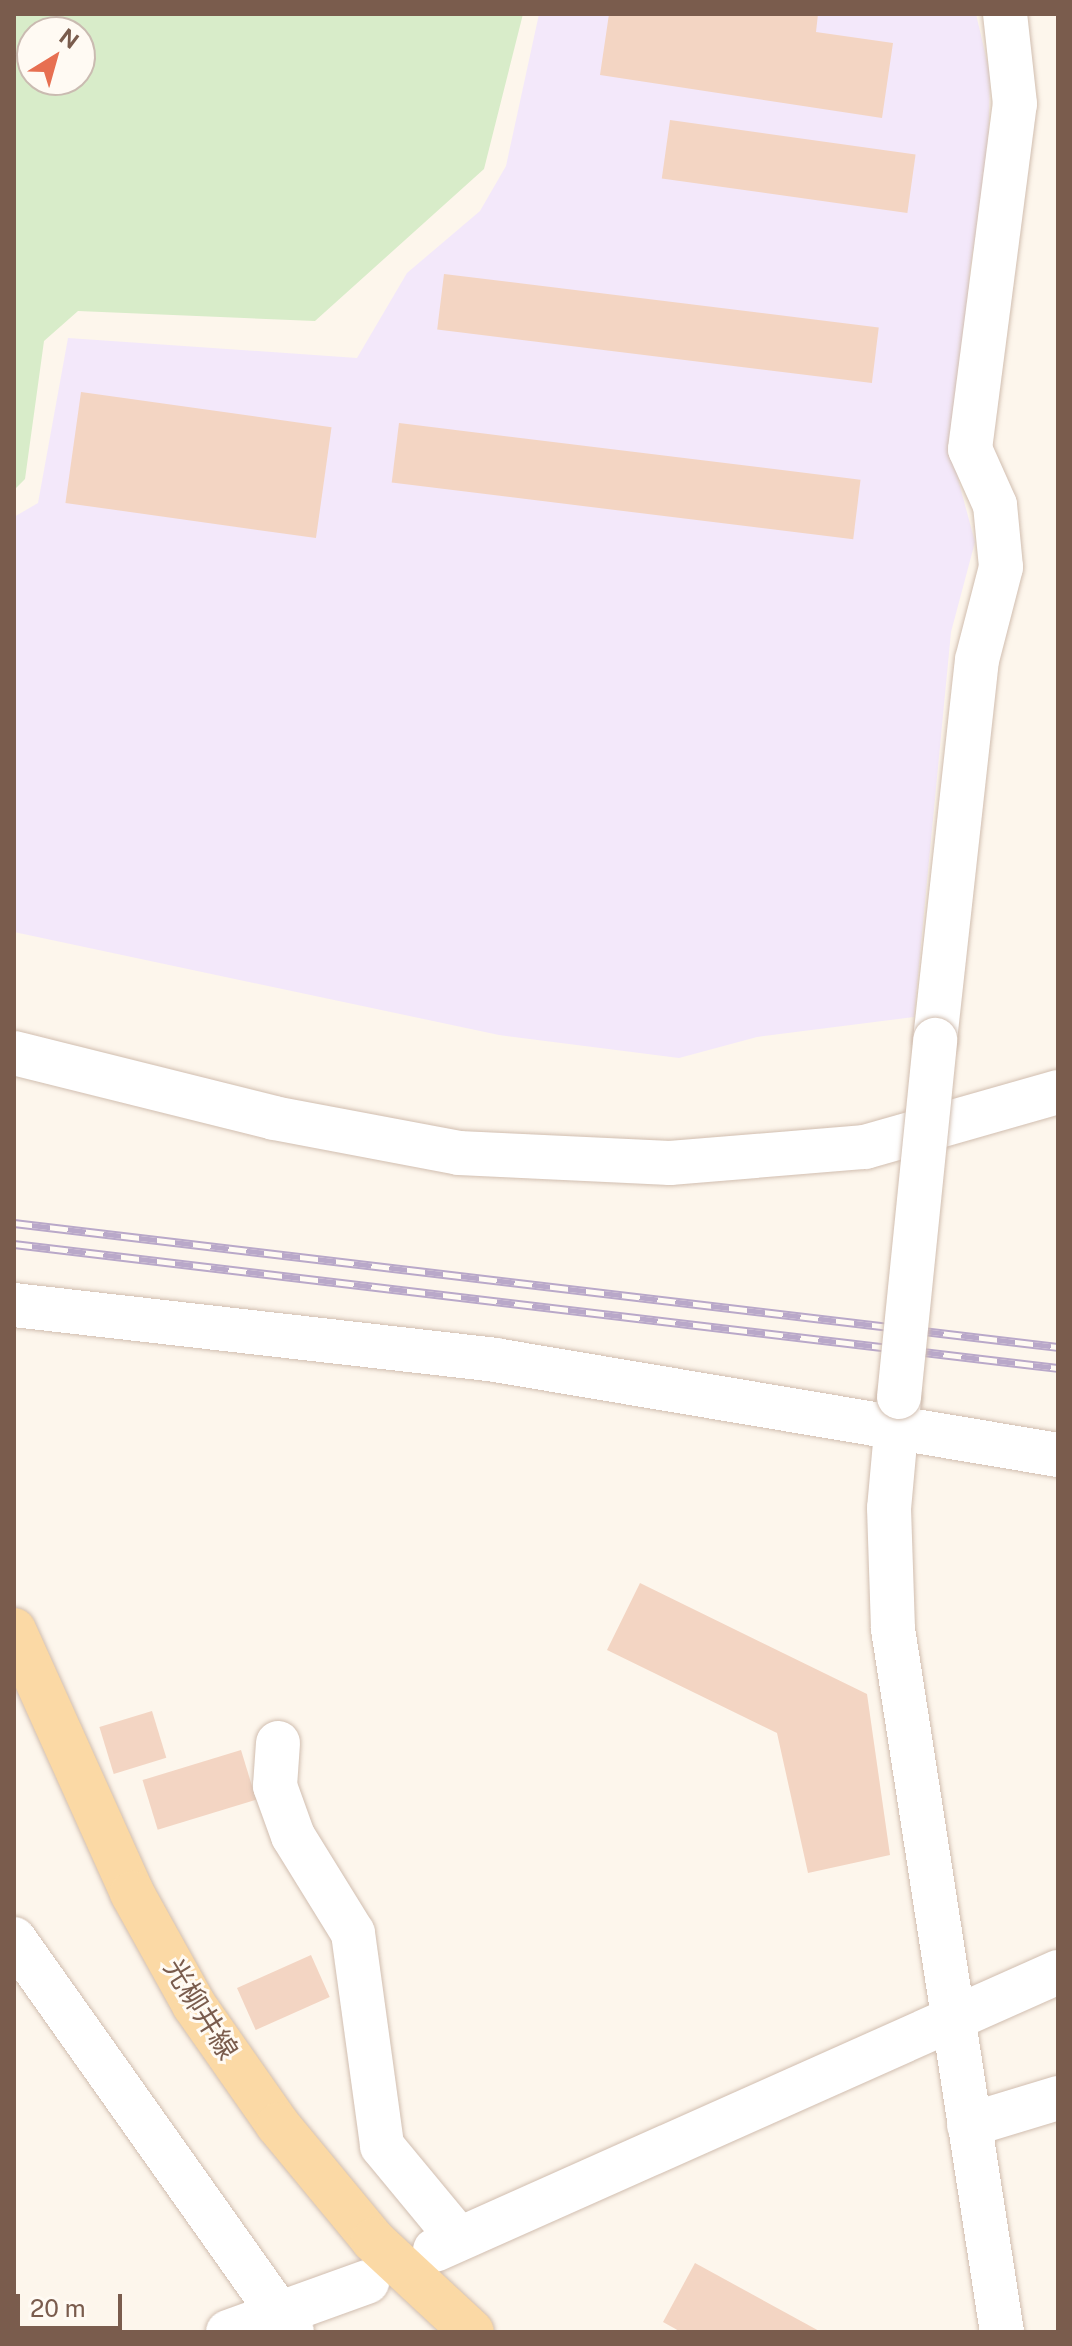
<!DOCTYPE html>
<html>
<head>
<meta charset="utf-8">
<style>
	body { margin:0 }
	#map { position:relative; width:1072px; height:2346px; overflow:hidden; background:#fdf6ec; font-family:"Public Sans","Noto Sans JP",sans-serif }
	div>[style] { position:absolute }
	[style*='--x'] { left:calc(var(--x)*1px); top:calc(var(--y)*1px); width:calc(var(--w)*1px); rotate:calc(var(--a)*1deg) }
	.education>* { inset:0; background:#f3e8fa }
	.green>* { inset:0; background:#d8ecc9 }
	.building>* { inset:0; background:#f3d5c3; transform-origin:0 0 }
	.roads { filter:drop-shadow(0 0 2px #d1beb0) drop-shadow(0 0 2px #d1beb0) }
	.minor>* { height:44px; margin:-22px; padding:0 22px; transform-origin:22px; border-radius:22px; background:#fff }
	.major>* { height:44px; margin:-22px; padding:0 22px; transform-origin:22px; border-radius:22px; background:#fbd9a5 }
	.rail>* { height:9px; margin-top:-4.5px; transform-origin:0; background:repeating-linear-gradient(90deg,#fffaf3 0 18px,#b9a8c9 0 36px); box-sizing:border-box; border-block:2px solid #b9a8c9 }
	.bridges { filter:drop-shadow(0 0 2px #d1beb0) drop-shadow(0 0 2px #d1beb0) }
	.minor-bridge>* { height:44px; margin:-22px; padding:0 22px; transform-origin:22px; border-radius:22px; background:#fff }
	span { translate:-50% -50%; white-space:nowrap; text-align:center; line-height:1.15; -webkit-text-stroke:6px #fffaf3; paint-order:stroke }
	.street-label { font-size:28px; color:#7a5c4d }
	.frame { position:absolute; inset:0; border:16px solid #7a5c4d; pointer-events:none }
	.north { position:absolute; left:16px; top:16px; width:80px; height:80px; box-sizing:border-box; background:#fffaf3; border:2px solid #cabbb1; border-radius:50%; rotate:37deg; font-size:22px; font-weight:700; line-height:32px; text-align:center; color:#7a5c4d }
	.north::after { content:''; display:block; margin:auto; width:28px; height:36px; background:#e76f51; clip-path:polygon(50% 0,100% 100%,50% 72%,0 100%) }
	.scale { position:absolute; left:16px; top:2294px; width:106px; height:36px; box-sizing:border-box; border:4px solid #7a5c4d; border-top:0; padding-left:10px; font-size:24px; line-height:28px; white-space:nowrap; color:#7a5c4d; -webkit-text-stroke:6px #fffaf3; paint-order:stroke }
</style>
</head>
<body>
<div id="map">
	<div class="education">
		<div style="clip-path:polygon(539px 14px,976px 14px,990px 74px,988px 162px,970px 268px,958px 479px,975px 542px,951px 632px,914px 1017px,757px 1037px,679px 1058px,499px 1035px,14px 932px,14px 517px,38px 503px,68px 338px,357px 358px,407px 273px,480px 211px,506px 166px)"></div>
	</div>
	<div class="green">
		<div style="clip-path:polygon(evenodd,14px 14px,523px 14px,484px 169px,315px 321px,78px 311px,44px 341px,25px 479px,14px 490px,14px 14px,32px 32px,80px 32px,80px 80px,32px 80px,32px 32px)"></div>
	</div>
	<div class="building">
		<div style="clip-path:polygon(609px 14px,818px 14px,816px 32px,893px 43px,882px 118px,600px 75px)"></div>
		<div style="left:670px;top:120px;width:248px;height:59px;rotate:8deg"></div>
		<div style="left:444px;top:274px;width:438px;height:56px;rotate:7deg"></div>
		<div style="left:81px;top:392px;width:253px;height:112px;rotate:8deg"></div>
		<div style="left:399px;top:423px;width:465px;height:60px;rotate:7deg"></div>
		<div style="clip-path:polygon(640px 1583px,867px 1694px,890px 1855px,808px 1873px,777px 1733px,607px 1650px)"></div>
		<div style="left:152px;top:1711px;width:49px;height:55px;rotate:73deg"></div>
		<div style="left:241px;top:1750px;width:52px;height:103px;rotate:73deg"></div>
		<div style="left:311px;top:1955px;width:46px;height:81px;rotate:66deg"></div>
		<div style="clip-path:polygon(695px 2263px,821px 2332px,681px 2332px,663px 2322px)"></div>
	</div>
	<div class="roads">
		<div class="minor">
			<div style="--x:935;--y:1040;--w:382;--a:-83.7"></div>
			<div style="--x:977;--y:660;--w:96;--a:-75.5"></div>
			<div style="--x:1001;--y:567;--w:62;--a:-95.5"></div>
			<div style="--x:995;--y:505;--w:61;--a:-114.1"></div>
			<div style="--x:970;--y:449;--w:348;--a:-82.6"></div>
			<div style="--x:1015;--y:104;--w:91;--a:-96.3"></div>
			<div style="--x:14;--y:1053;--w:268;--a:14"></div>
			<div style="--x:274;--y:1118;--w:188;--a:10.7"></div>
			<div style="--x:459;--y:1153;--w:211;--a:2.7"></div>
			<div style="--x:670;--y:1163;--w:196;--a:-4.7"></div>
			<div style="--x:865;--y:1147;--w:201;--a:-15.9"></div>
			<div style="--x:14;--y:1305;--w:484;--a:6.5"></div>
			<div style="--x:495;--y:1360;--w:571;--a:9.58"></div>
			<div style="--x:899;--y:1399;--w:109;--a:95.2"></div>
			<div style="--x:889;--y:1508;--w:121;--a:88.1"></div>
			<div style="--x:893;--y:1629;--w:711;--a:81.19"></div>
			<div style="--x:278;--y:1743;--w:43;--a:94"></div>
			<div style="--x:275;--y:1786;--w:53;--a:70.2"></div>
			<div style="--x:293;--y:1836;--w:114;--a:58.3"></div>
			<div style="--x:353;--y:1933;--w:215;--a:82.2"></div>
			<div style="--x:382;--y:2146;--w:119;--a:50.4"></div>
			<div style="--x:14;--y:1939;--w:481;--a:54.7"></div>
			<div style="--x:969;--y:2125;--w:93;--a:-16.9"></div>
			<div style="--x:435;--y:2250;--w:682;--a:-24.05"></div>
			<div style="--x:228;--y:2332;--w:148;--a:-19.8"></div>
		</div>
		<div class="major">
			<div style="--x:14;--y:1630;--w:288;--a:65.8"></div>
			<div style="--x:132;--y:1893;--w:128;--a:61"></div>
			<div style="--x:194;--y:2005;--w:146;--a:55"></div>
			<div style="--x:278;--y:2125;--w:149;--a:50.4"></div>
			<div style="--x:373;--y:2240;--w:135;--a:42.9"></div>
		</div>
	</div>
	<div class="rail">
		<div style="--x:14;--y:1223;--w:1051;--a:6.77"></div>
		<div style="--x:14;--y:1244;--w:1051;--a:6.77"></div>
	</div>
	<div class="bridges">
		<div class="minor-bridge">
			<div style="--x:899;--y:1397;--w:359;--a:-84.2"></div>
		</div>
	</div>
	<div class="street-label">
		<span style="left:201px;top:2009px;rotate:58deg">光柳井線</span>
	</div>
	<div class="frame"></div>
	<div class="north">N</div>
	<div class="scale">20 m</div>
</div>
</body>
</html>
